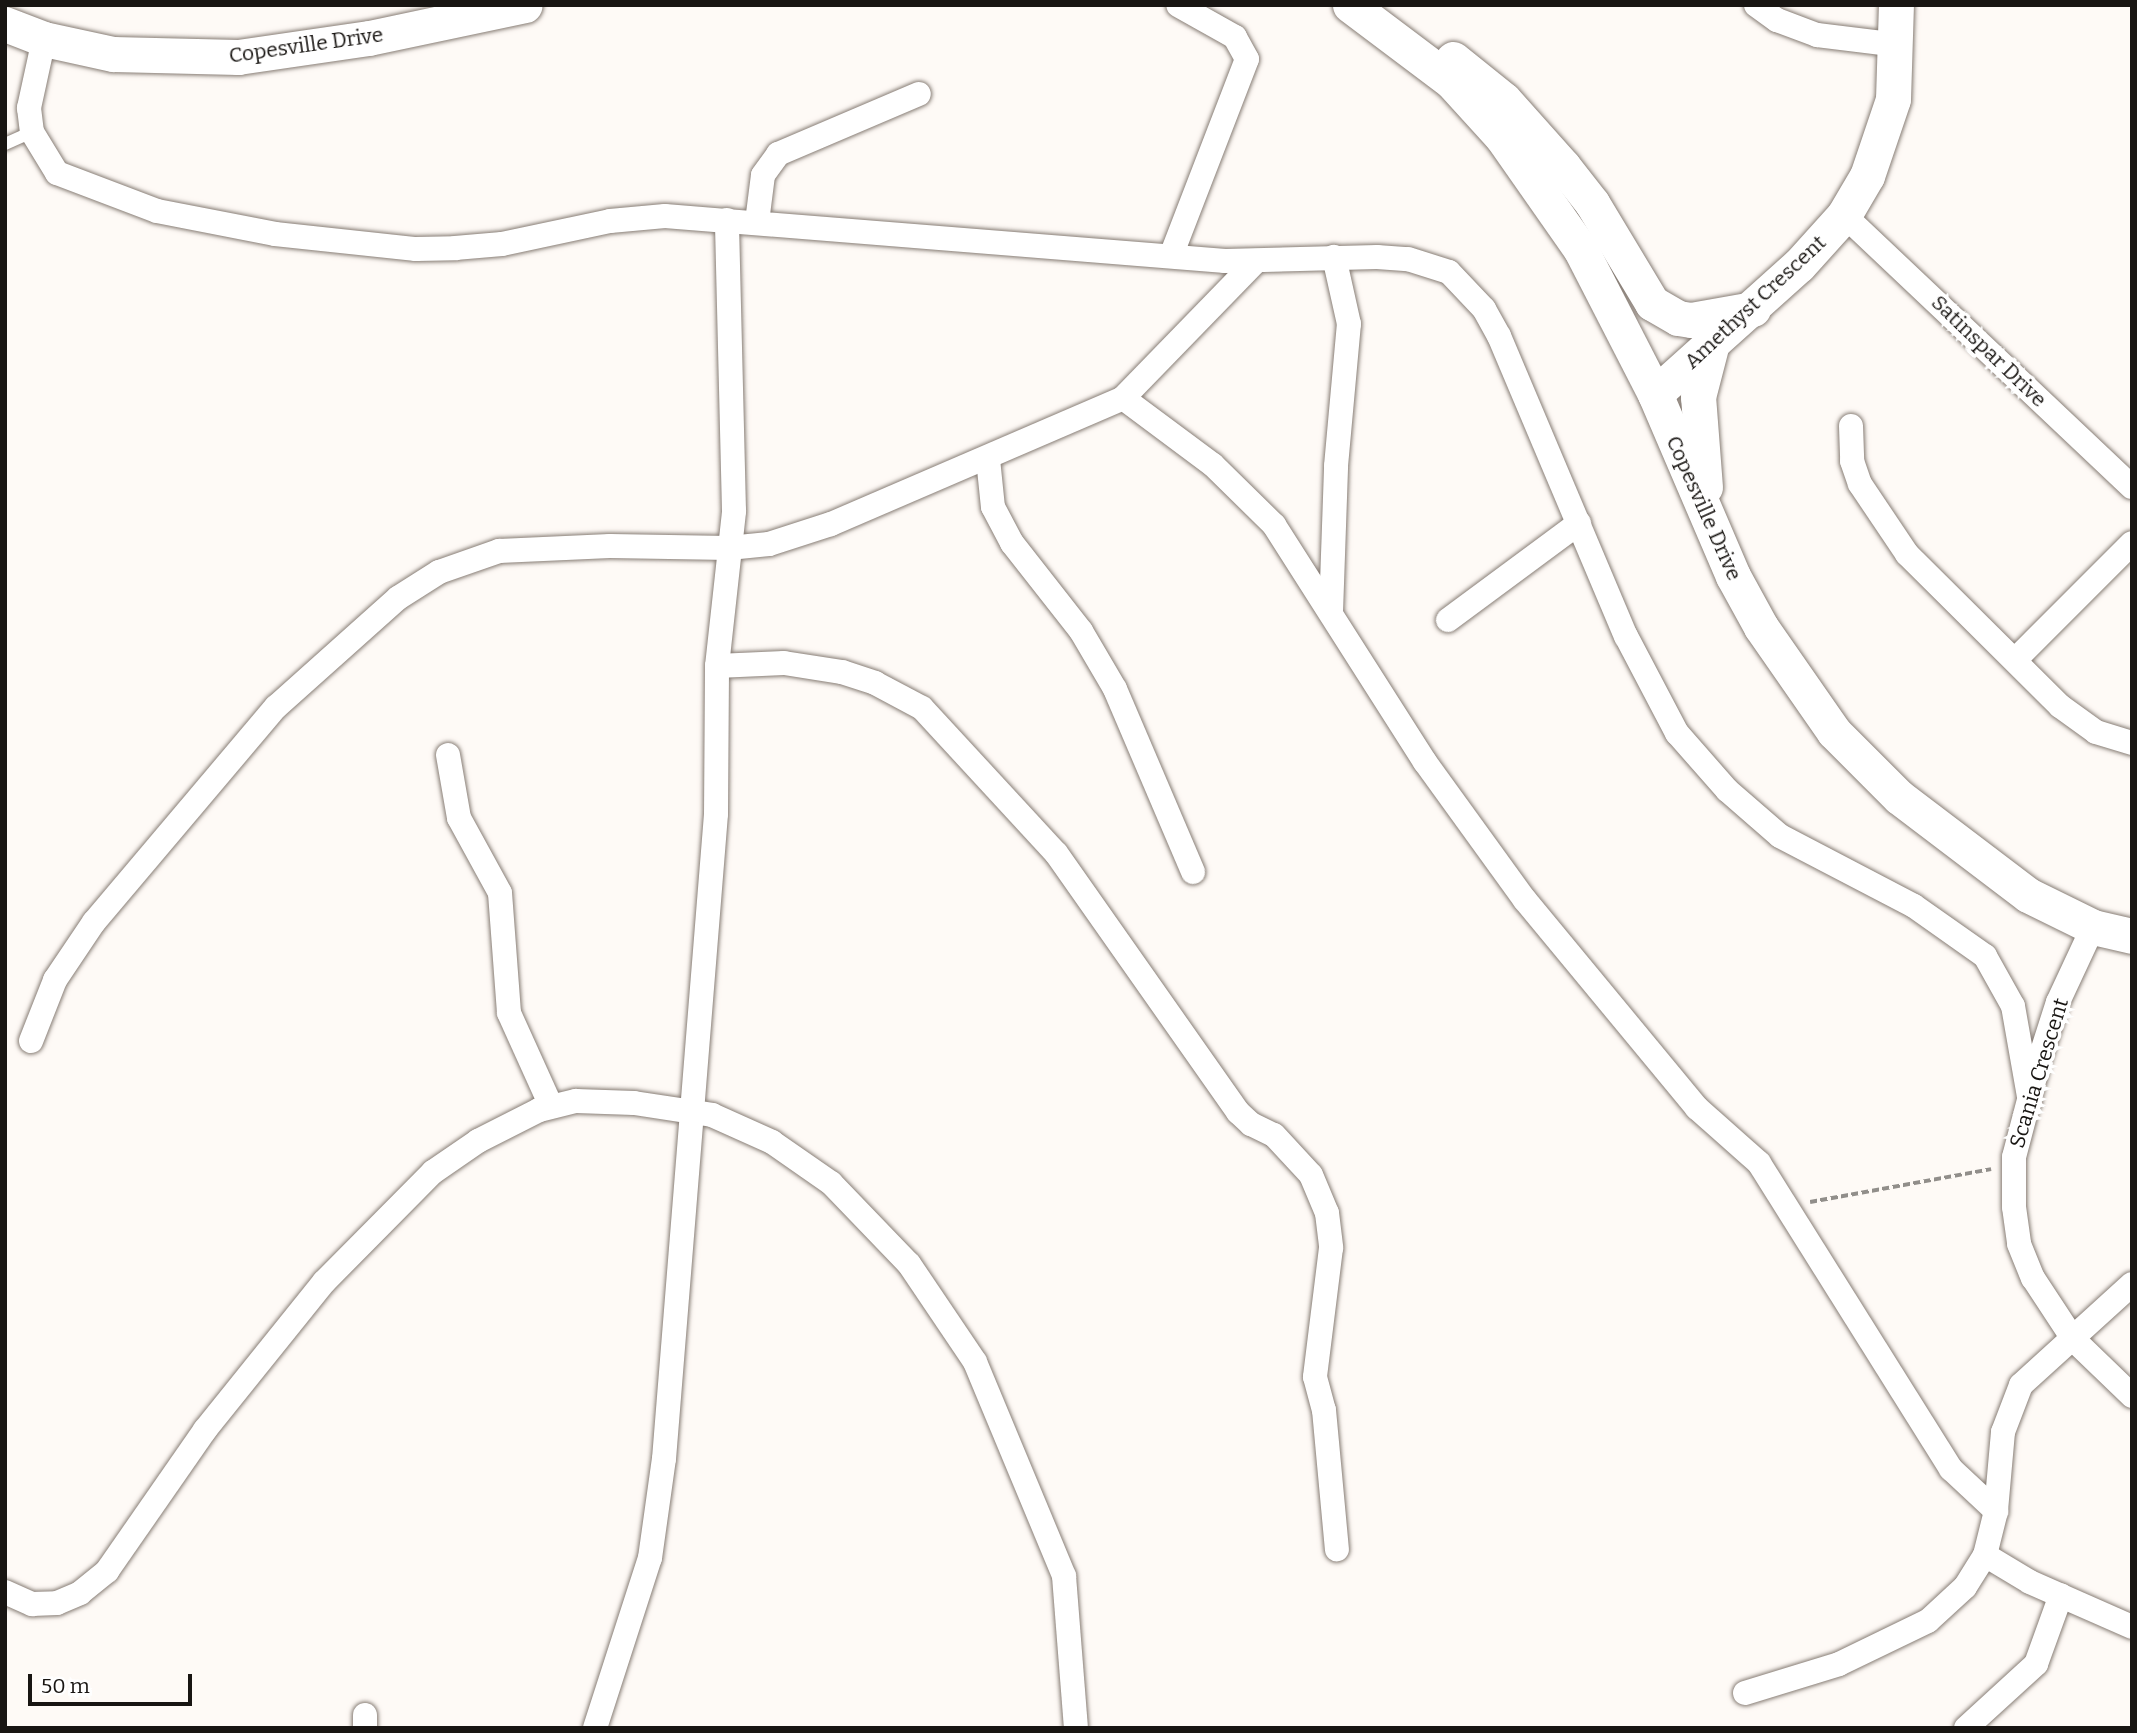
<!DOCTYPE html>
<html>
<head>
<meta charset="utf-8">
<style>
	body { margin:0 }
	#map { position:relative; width:2137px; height:1733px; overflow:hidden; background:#fefaf6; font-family:Bitter,serif }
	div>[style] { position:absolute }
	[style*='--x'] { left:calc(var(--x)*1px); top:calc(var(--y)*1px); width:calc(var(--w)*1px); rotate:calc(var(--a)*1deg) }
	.path>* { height:3.5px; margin-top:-1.75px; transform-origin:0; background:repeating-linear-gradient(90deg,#918e8a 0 7px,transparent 0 10.5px) }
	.roads { filter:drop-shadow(0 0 2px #877d75) drop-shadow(0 0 2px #877d75) }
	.lane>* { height:12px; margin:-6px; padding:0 6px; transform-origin:6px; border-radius:6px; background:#fff }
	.street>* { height:24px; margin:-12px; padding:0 12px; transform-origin:12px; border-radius:12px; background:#fff }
	.secondary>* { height:35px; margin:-17.5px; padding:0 17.5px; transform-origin:17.5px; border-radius:17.5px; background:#fff }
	span { translate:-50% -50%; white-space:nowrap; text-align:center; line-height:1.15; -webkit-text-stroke:7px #fff; paint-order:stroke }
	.street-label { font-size:21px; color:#181512 }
	.frame { position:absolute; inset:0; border:7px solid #181512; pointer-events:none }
	.scale { position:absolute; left:28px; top:1674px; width:164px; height:32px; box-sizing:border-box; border:4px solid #181512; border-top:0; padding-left:9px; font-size:21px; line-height:24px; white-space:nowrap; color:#181512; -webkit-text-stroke:5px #fff; paint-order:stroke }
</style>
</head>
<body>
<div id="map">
	<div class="path">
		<div style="--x:1810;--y:1202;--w:184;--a:-10.3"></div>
	</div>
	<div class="roads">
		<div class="lane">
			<div style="--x:5;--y:144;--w:30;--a:-24"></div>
		</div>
		<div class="street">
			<div style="--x:1756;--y:5;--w:26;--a:36"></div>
			<div style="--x:1777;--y:20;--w:43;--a:20.6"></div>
			<div style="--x:1817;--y:35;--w:82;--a:7"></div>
			<div style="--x:44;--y:39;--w:71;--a:102.3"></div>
			<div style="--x:29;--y:108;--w:24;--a:83"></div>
			<div style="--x:32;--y:132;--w:48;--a:58.6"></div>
			<div style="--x:57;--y:173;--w:107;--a:20.8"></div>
			<div style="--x:157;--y:211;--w:120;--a:11"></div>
			<div style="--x:275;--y:234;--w:142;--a:6.1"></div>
			<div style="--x:416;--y:249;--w:39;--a:-1"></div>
			<div style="--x:455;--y:248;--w:47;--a:-4.9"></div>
			<div style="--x:502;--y:244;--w:110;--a:-12"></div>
			<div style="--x:610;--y:221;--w:55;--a:-5.2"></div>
			<div style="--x:665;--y:216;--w:562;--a:4.59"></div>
			<div style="--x:1225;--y:261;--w:152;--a:-1.5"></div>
			<div style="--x:1377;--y:257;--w:31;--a:4"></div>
			<div style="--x:1408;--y:259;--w:43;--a:17.6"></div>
			<div style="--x:1449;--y:272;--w:51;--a:46.6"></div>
			<div style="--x:1484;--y:309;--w:31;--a:61"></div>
			<div style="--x:1499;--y:336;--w:326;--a:67.1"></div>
			<div style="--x:1626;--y:636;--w:110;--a:62.3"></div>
			<div style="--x:1677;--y:733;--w:76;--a:48.7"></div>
			<div style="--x:1727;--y:790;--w:70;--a:41"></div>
			<div style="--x:1780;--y:836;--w:151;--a:27.6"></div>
			<div style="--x:1914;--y:906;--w:87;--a:35.2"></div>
			<div style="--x:1985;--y:956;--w:57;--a:60.8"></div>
			<div style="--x:2013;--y:1006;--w:97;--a:80"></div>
			<div style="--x:1844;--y:215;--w:396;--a:43.4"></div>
			<div style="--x:757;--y:222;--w:47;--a:-82.7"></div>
			<div style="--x:763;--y:175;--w:26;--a:-54"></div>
			<div style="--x:778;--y:154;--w:153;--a:-23.1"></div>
			<div style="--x:1171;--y:256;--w:211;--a:-68.9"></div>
			<div style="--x:1247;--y:59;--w:25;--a:-119"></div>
			<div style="--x:1235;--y:37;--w:65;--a:-150.7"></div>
			<div style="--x:1123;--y:398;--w:112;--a:36.7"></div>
			<div style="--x:1213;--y:465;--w:86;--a:44.5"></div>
			<div style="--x:1274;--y:525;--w:281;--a:57.5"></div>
			<div style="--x:1425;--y:762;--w:170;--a:54.1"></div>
			<div style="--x:1525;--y:900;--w:270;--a:50.4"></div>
			<div style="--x:1697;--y:1108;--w:83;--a:41.6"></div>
			<div style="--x:1759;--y:1163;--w:361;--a:57.9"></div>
			<div style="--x:1951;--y:1469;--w:62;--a:43"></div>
			<div style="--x:1851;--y:426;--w:35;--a:88"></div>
			<div style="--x:1852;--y:461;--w:24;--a:71"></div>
			<div style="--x:1860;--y:484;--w:84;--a:56.1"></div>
			<div style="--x:1907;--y:554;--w:216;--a:44.8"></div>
			<div style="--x:2060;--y:706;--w:44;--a:35.8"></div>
			<div style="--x:2096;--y:732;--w:38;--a:17"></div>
			<div style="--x:988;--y:459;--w:48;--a:84.1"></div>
			<div style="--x:993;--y:507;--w:41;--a:62.2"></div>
			<div style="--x:1012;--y:543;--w:112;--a:51.9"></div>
			<div style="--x:1081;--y:631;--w:67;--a:59.6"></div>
			<div style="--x:1115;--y:689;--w:199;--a:66.9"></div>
			<div style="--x:1331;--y:612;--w:146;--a:-88"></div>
			<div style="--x:1336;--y:466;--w:143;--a:-84.8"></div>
			<div style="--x:1349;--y:324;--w:69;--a:-102.6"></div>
			<div style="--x:1448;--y:620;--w:163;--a:-36.5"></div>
			<div style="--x:2015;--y:660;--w:165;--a:-45"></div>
			<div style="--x:717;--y:666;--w:67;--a:-2.6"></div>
			<div style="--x:784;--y:663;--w:59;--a:8.8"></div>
			<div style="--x:842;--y:672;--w:35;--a:18"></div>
			<div style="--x:875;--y:683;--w:53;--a:28"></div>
			<div style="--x:922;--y:708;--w:197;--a:47.3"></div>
			<div style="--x:1056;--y:853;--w:317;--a:54.9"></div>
			<div style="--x:1238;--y:1112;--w:18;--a:43"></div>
			<div style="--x:1251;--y:1124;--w:25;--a:26"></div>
			<div style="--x:1274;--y:1135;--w:54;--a:47.2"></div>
			<div style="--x:1311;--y:1175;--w:41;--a:67.2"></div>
			<div style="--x:1327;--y:1213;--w:35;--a:83"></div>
			<div style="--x:1331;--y:1248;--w:130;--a:97.1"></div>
			<div style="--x:1315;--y:1377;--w:34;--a:75"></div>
			<div style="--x:1324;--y:1410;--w:140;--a:84.7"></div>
			<div style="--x:448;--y:755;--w:64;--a:80.1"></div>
			<div style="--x:459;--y:818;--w:85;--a:61.3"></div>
			<div style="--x:500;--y:893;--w:120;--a:85.7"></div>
			<div style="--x:509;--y:1013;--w:102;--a:65.7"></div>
			<div style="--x:2093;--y:927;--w:83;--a:115"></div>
			<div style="--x:2058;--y:1002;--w:59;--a:107.8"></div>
			<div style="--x:2040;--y:1058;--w:102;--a:104.7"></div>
			<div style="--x:2014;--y:1157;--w:50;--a:90"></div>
			<div style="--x:2014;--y:1207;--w:37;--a:82"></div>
			<div style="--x:2019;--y:1244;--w:37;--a:68"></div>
			<div style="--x:2033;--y:1278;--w:73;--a:56.7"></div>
			<div style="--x:2073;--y:1339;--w:82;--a:44"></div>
			<div style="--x:31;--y:1041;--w:66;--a:-68.5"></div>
			<div style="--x:55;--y:980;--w:70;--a:-56.1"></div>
			<div style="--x:94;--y:922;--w:282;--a:-49.8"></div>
			<div style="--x:276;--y:707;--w:164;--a:-41.8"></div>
			<div style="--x:398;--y:598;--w:49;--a:-32.4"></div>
			<div style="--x:439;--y:572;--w:64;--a:-19.3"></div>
			<div style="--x:499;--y:551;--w:111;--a:-2.6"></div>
			<div style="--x:610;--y:546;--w:119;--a:1"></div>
			<div style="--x:729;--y:548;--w:40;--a:-5.7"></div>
			<div style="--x:769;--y:544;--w:65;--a:-17.9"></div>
			<div style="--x:831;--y:524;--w:318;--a:-23.3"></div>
			<div style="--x:1123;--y:398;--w:191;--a:-45.8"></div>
			<div style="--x:2132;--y:1284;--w:150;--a:137.7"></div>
			<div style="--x:2021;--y:1385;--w:50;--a:111"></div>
			<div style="--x:2003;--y:1432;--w:79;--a:95.1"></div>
			<div style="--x:1996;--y:1511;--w:45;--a:104"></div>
			<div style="--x:1985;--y:1555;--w:52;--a:31"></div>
			<div style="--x:2030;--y:1582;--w:111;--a:23.8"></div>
			<div style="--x:5;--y:1592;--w:30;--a:24"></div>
			<div style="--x:32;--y:1604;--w:25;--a:-2"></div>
			<div style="--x:57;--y:1603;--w:25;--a:-23"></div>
			<div style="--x:80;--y:1593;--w:35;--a:-39"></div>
			<div style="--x:107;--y:1571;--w:172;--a:-55.2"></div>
			<div style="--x:205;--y:1430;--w:190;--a:-51.2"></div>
			<div style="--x:324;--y:1282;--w:155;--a:-45.3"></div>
			<div style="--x:433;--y:1172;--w:55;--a:-34.6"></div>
			<div style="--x:478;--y:1141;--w:68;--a:-26.9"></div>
			<div style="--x:539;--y:1110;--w:38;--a:-14"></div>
			<div style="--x:576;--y:1101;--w:58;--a:2"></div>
			<div style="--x:634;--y:1103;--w:79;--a:8.7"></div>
			<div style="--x:712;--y:1115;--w:66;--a:24.2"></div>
			<div style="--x:772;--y:1142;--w:72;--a:34.8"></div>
			<div style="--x:831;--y:1183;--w:112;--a:46.1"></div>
			<div style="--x:909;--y:1264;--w:118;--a:56"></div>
			<div style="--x:975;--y:1362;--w:232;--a:67.4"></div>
			<div style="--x:1064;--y:1576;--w:152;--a:85.5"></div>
			<div style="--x:1745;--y:1693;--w:98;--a:-17.1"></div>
			<div style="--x:1839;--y:1664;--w:99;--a:-25.8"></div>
			<div style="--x:1928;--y:1621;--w:50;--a:-42.6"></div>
			<div style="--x:1965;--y:1587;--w:38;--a:-58"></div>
			<div style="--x:365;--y:1715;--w:13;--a:90"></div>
			<div style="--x:595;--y:1728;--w:179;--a:-72.1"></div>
			<div style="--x:650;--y:1558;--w:100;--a:-82"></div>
			<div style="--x:664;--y:1459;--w:647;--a:-85.39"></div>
			<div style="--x:716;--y:814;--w:148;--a:-89.6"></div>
			<div style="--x:717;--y:666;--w:156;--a:-83.7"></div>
			<div style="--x:734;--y:511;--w:291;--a:-91.4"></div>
			<div style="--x:1966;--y:1728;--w:95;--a:-42.4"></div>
			<div style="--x:2036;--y:1664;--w:73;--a:-70.1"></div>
		</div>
		<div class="secondary">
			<div style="--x:1350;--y:5;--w:126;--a:37"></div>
			<div style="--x:1451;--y:81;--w:76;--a:47.7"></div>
			<div style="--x:1502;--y:137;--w:138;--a:55"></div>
			<div style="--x:1581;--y:250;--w:162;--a:62.8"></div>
			<div style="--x:1655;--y:394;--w:198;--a:66.8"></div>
			<div style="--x:1733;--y:576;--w:58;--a:61.2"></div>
			<div style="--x:1761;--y:627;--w:128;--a:55.2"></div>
			<div style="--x:1834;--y:732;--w:92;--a:45"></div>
			<div style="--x:1899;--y:797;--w:162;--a:37.2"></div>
			<div style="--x:2028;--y:895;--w:72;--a:26.2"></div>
			<div style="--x:2093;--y:927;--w:40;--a:13"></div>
			<div style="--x:5;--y:24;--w:42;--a:21"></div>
			<div style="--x:44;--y:39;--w:71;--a:12.3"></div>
			<div style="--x:113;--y:54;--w:125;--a:1.4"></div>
			<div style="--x:238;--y:57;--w:132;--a:-8.3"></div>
			<div style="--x:369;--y:38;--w:159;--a:-11.9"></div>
			<div style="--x:1453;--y:59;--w:65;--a:38.8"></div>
			<div style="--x:1504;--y:100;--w:89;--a:48.2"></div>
			<div style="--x:1563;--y:166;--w:47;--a:51.9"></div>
			<div style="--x:1592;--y:203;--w:117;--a:59"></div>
			<div style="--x:1652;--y:303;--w:30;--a:30"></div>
			<div style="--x:1678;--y:318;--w:13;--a:9"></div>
			<div style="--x:1691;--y:320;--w:63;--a:-10.1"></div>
			<div style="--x:1655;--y:394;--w:193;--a:-41.9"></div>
			<div style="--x:1799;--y:265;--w:67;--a:-48"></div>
			<div style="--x:1844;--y:215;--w:45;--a:-59.5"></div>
			<div style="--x:1867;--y:176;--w:81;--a:-71.3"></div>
			<div style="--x:1893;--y:99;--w:94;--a:-88.2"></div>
			<div style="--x:1705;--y:487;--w:90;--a:-94.4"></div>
			<div style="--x:1698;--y:397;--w:56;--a:-75.5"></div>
		</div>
	</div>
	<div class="street-label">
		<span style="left:306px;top:45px;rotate:-8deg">Copesville Drive</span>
		<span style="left:1755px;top:302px;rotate:-43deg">Amethyst Crescent</span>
		<span style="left:1989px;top:351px;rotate:44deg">Satinspar Drive</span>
		<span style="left:1704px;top:508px;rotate:66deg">Copesville Drive</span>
		<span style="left:2039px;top:1073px;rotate:-73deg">Scania Crescent</span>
	</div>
	<div class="frame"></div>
	<div class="scale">50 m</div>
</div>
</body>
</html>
